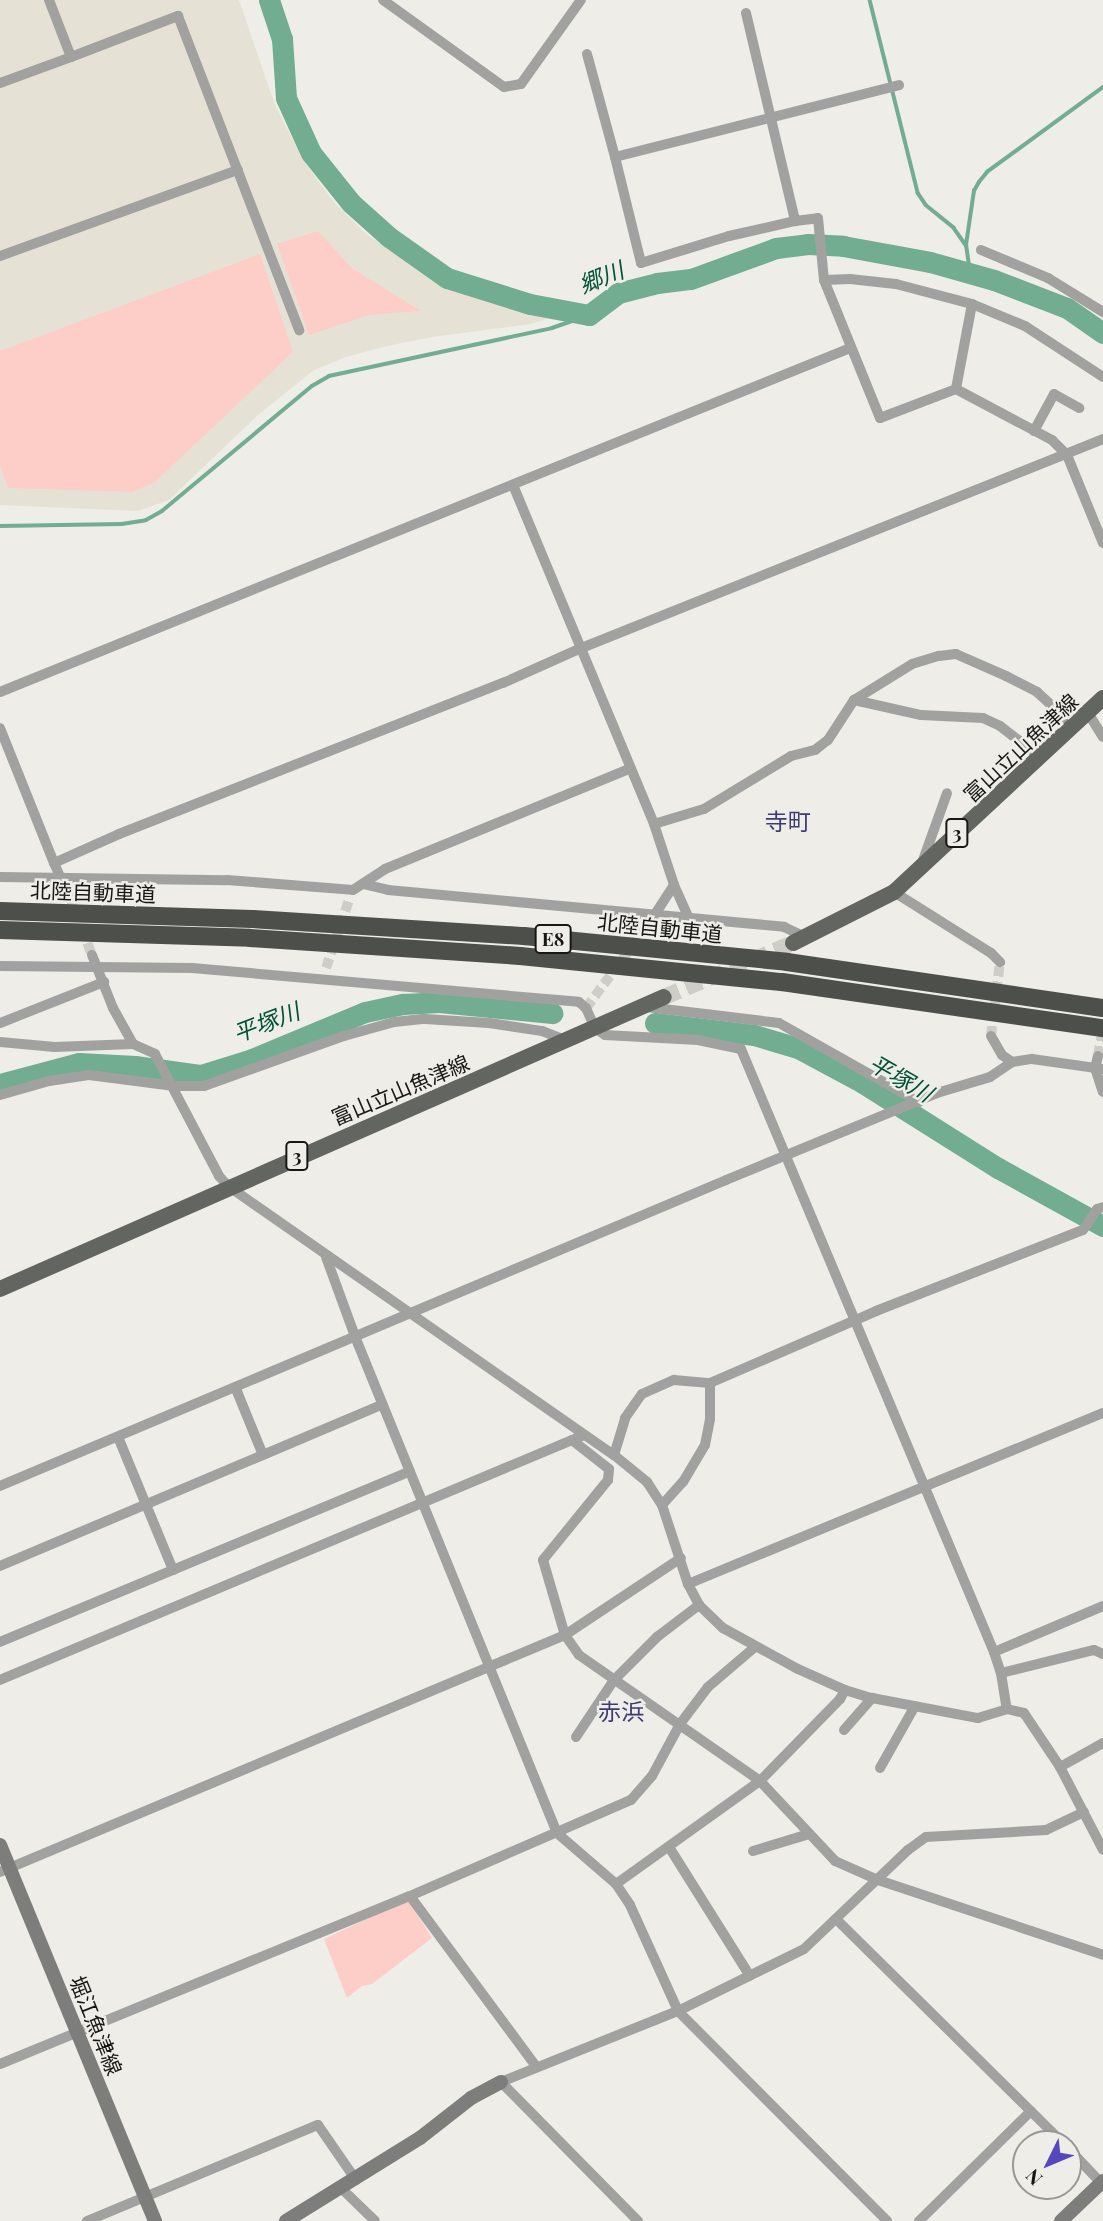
<!DOCTYPE html>
<html>
<head>
<meta charset="utf-8">
<style>
	body { margin:0 }
	#map { position:relative; width:1103px; height:2221px; overflow:hidden; background:#eeede7; font-family:"Playfair Display","Noto Sans JP",serif }
	div>[style] { position:absolute }
	[style*='--x'] { left:calc(var(--x)*1px); top:calc(var(--y)*1px); width:calc(var(--w)*1px); rotate:calc(var(--a)*1deg) }
	.built>* { inset:0; background:#e5e2d5 }
	.green>* { inset:0; background:#fdcec8 }
	.stream>* { height:3.5px; margin:-1.75px; padding:0 1.75px; transform-origin:1.75px; border-radius:1.75px; background:#72ad91 }
	.river>* { height:21px; margin:-10.5px; padding:0 10.5px; transform-origin:10.5px; border-radius:10.5px; background:#72ad91 }
	.street-tunnel>* { height:10px; margin-top:-5px; transform-origin:0; background:repeating-linear-gradient(90deg,#cecdc8 0 10px,transparent 0 15px) }
	.primary-tunnel>* { height:16px; margin-top:-8px; transform-origin:0; background:repeating-linear-gradient(90deg,#cecdc8 0 16px,transparent 0 24px) }
	.street>* { height:10px; margin:-5px; padding:0 5px; transform-origin:5px; border-radius:5px; background:#a1a2a0 }
	.secondary>* { height:14px; margin:-7px; padding:0 7px; transform-origin:7px; border-radius:7px; background:#7d7e7b }
	.primary>* { height:16px; margin:-8px; padding:0 8px; transform-origin:8px; border-radius:8px; background:#636561 }
	.highway>* { height:18px; margin:-9px; padding:0 9px; transform-origin:9px; border-radius:9px; background:#4d4f4b }
	span { translate:-50% -50%; white-space:nowrap; text-align:center; line-height:1.15; -webkit-text-stroke:5px #eeede7; paint-order:stroke }
	.shield-label span { padding:2px 5px; background:#eeede7; border:2px solid; border-radius:5px; -webkit-text-stroke-width:0 }
	.shield-label { font-size:19px; color:#171715; font-weight:700 }
	.street-label { font-size:21px; color:#171715 }
	.water-label { font-size:23px; color:#005237; font-style:italic }
	.neighbourhood-label { font-size:23px; color:#3d3a76 }
	.north { position:absolute; left:1012px; top:2130px; width:70px; height:70px; box-sizing:border-box; background:#eeede7; border:2px solid #989793; border-radius:50%; rotate:227deg; font-size:19px; font-weight:700; line-height:28px; text-align:center; color:#171715 }
	.north::after { content:''; display:block; margin:auto; width:24px; height:32px; background:#5647be; clip-path:polygon(50% 0,100% 100%,50% 72%,0 100%) }
</style>
</head>
<body>
<div id="map">
	<div class="built">
		<div style="clip-path:polygon(0 0,239px 0,275px 105px,305px 163px,334px 202px,366px 234px,418px 268px,477px 297px,551px 317px,531px 324px,432px 337px,387px 346px,346px 357px,314px 370px,258px 415px,169px 500px,138px 511px,0 505px)"></div>
	</div>
	<div class="green">
		<div style="clip-path:polygon(318px 231px,353px 269px,421px 311px,369px 315px,309px 335px,277px 244px)"></div>
		<div style="clip-path:polygon(260px 254px,293px 352px,155px 482px,132px 492px,8px 488px,0 466px,0 351px)"></div>
		<div style="clip-path:polygon(408px 1900px,432px 1938px,372px 1984px,362px 1986px,347px 1998px,324px 1939px)"></div>
	</div>
	<div class="stream">
		<div style="--x:870;--y:0;--w:199;--a:76"></div>
		<div style="--x:918;--y:193;--w:14;--a:56"></div>
		<div style="--x:926;--y:205;--w:36;--a:39"></div>
		<div style="--x:954;--y:228;--w:21;--a:55"></div>
		<div style="--x:970;--y:273;--w:28;--a:-98"></div>
		<div style="--x:966;--y:245;--w:55;--a:-81.6"></div>
		<div style="--x:974;--y:191;--w:10;--a:-61"></div>
		<div style="--x:979;--y:182;--w:13;--a:-51"></div>
		<div style="--x:987;--y:172;--w:144;--a:-36.2"></div>
		<div style="--x:0;--y:526;--w:122;--a:-0.9"></div>
		<div style="--x:122;--y:524;--w:24;--a:-9"></div>
		<div style="--x:146;--y:520;--w:18;--a:-29"></div>
		<div style="--x:162;--y:511;--w:195;--a:-39.8"></div>
		<div style="--x:312;--y:386;--w:20;--a:-30"></div>
		<div style="--x:329;--y:376;--w:228;--a:-12.1"></div>
		<div style="--x:552;--y:328;--w:39;--a:-19"></div>
	</div>
	<div class="river">
		<div style="--x:269;--y:0;--w:41;--a:71.6"></div>
		<div style="--x:282;--y:39;--w:59;--a:86.1"></div>
		<div style="--x:286;--y:98;--w:60;--a:65.6"></div>
		<div style="--x:311;--y:153;--w:64;--a:51.3"></div>
		<div style="--x:351;--y:203;--w:51;--a:41.8"></div>
		<div style="--x:389;--y:237;--w:71;--a:35.3"></div>
		<div style="--x:447;--y:278;--w:87;--a:17.4"></div>
		<div style="--x:530;--y:304;--w:60;--a:10.6"></div>
		<div style="--x:589;--y:315;--w:36;--a:-37"></div>
		<div style="--x:618;--y:293;--w:40;--a:-14.4"></div>
		<div style="--x:657;--y:283;--w:34;--a:-7"></div>
		<div style="--x:691;--y:279;--w:90;--a:-20"></div>
		<div style="--x:776;--y:248;--w:32;--a:-7"></div>
		<div style="--x:808;--y:244;--w:35;--a:3"></div>
		<div style="--x:843;--y:246;--w:88;--a:10.4"></div>
		<div style="--x:930;--y:262;--w:66;--a:15.7"></div>
		<div style="--x:994;--y:280;--w:78;--a:21"></div>
		<div style="--x:1067;--y:308;--w:44;--a:34.8"></div>
		<div style="--x:655;--y:1023;--w:100;--a:6.9"></div>
		<div style="--x:754;--y:1035;--w:46;--a:16.5"></div>
		<div style="--x:798;--y:1048;--w:74;--a:28.3"></div>
		<div style="--x:863;--y:1083;--w:160;--a:32.2"></div>
		<div style="--x:998;--y:1168;--w:120;--a:28.9"></div>
		<div style="--x:0;--y:1084;--w:82;--a:-14.9"></div>
		<div style="--x:79;--y:1063;--w:56;--a:3.1"></div>
		<div style="--x:135;--y:1066;--w:67;--a:7.8"></div>
		<div style="--x:201;--y:1075;--w:53;--a:-17.4"></div>
		<div style="--x:252;--y:1059;--w:122;--a:-22.6"></div>
		<div style="--x:365;--y:1012;--w:39;--a:-12"></div>
		<div style="--x:403;--y:1004;--w:36;--a:-3"></div>
		<div style="--x:439;--y:1002;--w:114;--a:5.6"></div>
	</div>
	<div class="street-tunnel">
		<div style="--x:65;--y:888;--w:29;--a:68"></div>
		<div style="--x:82;--y:929;--w:28;--a:69"></div>
		<div style="--x:326;--y:968;--w:75;--a:-71.3"></div>
		<div style="--x:586;--y:1008;--w:104;--a:-53.2"></div>
		<div style="--x:991;--y:1036;--w:75;--a:-83.1"></div>
		<div style="--x:1098;--y:1056;--w:25;--a:-79"></div>
	</div>
	<div class="primary-tunnel">
		<div style="--x:664;--y:997;--w:140;--a:-22.7"></div>
	</div>
	<div class="street">
		<div style="--x:49;--y:0;--w:61;--a:68.9"></div>
		<div style="--x:71;--y:57;--w:115;--a:-21"></div>
		<div style="--x:178;--y:16;--w:337;--a:68.9"></div>
		<div style="--x:383;--y:0;--w:149;--a:35.7"></div>
		<div style="--x:504;--y:87;--w:17;--a:-10"></div>
		<div style="--x:521;--y:84;--w:103;--a:-54.5"></div>
		<div style="--x:746;--y:13;--w:214;--a:76.7"></div>
		<div style="--x:795;--y:221;--w:23;--a:-7"></div>
		<div style="--x:818;--y:218;--w:62;--a:84.5"></div>
		<div style="--x:824;--y:280;--w:149;--a:67.9"></div>
		<div style="--x:880;--y:418;--w:81;--a:-20.9"></div>
		<div style="--x:956;--y:389;--w:109;--a:28"></div>
		<div style="--x:1052;--y:440;--w:21;--a:45"></div>
		<div style="--x:1067;--y:455;--w:95;--a:67.8"></div>
		<div style="--x:587;--y:54;--w:107;--a:74.8"></div>
		<div style="--x:615;--y:157;--w:293;--a:-14.2"></div>
		<div style="--x:0;--y:83;--w:76;--a:-20.1"></div>
		<div style="--x:615;--y:157;--w:109;--a:76.2"></div>
		<div style="--x:641;--y:263;--w:92;--a:-17.1"></div>
		<div style="--x:729;--y:236;--w:68;--a:-12.8"></div>
		<div style="--x:981;--y:250;--w:73;--a:22.7"></div>
		<div style="--x:1048;--y:278;--w:65;--a:31.7"></div>
		<div style="--x:0;--y:256;--w:253;--a:-19.9"></div>
		<div style="--x:824;--y:280;--w:26;--a:-2"></div>
		<div style="--x:850;--y:279;--w:46;--a:6.2"></div>
		<div style="--x:896;--y:284;--w:79;--a:14.7"></div>
		<div style="--x:972;--y:304;--w:86;--a:100.7"></div>
		<div style="--x:972;--y:304;--w:57;--a:22.5"></div>
		<div style="--x:1025;--y:326;--w:93;--a:33.2"></div>
		<div style="--x:1034;--y:431;--w:42;--a:-61.6"></div>
		<div style="--x:1054;--y:394;--w:29;--a:29"></div>
		<div style="--x:513;--y:485;--w:367;--a:67.4"></div>
		<div style="--x:654;--y:824;--w:64;--a:71.8"></div>
		<div style="--x:674;--y:885;--w:48;--a:123"></div>
		<div style="--x:0;--y:692;--w:917;--a:-22.03"></div>
		<div style="--x:854;--y:700;--w:69;--a:12.6"></div>
		<div style="--x:921;--y:715;--w:62;--a:2.8"></div>
		<div style="--x:983;--y:718;--w:19;--a:25"></div>
		<div style="--x:1000;--y:726;--w:49;--a:37.6"></div>
		<div style="--x:1088;--y:713;--w:28;--a:58"></div>
		<div style="--x:0;--y:728;--w:145;--a:68.2"></div>
		<div style="--x:54;--y:863;--w:71;--a:-24"></div>
		<div style="--x:119;--y:834;--w:413;--a:-21.5"></div>
		<div style="--x:503;--y:683;--w:83;--a:-24.1"></div>
		<div style="--x:579;--y:649;--w:565;--a:-21.84"></div>
		<div style="--x:654;--y:824;--w:52;--a:-16.7"></div>
		<div style="--x:704;--y:809;--w:102;--a:-31.3"></div>
		<div style="--x:791;--y:756;--w:25;--a:-14"></div>
		<div style="--x:815;--y:750;--w:16;--a:-38"></div>
		<div style="--x:828;--y:740;--w:48;--a:-57"></div>
		<div style="--x:854;--y:700;--w:68;--a:-31.8"></div>
		<div style="--x:912;--y:664;--w:28;--a:-17"></div>
		<div style="--x:939;--y:656;--w:17;--a:-7"></div>
		<div style="--x:956;--y:654;--w:55;--a:23.7"></div>
		<div style="--x:1006;--y:676;--w:35;--a:27"></div>
		<div style="--x:1037;--y:692;--w:49;--a:42.5"></div>
		<div style="--x:54;--y:863;--w:27;--a:66"></div>
		<div style="--x:922;--y:863;--w:74;--a:-70.3"></div>
		<div style="--x:0;--y:877;--w:227;--a:0.8"></div>
		<div style="--x:227;--y:880;--w:126;--a:4.5"></div>
		<div style="--x:353;--y:890;--w:38;--a:-33"></div>
		<div style="--x:385;--y:869;--w:264;--a:-22.3"></div>
		<div style="--x:363;--y:884;--w:26;--a:13"></div>
		<div style="--x:388;--y:890;--w:398;--a:5.3"></div>
		<div style="--x:784;--y:927;--w:23;--a:25"></div>
		<div style="--x:674;--y:885;--w:36;--a:66"></div>
		<div style="--x:894;--y:892;--w:115;--a:32.2"></div>
		<div style="--x:991;--y:953;--w:13;--a:45"></div>
		<div style="--x:92;--y:955;--w:57;--a:68.4"></div>
		<div style="--x:113;--y:1008;--w:41;--a:60.9"></div>
		<div style="--x:0;--y:966;--w:192;--a:0.6"></div>
		<div style="--x:192;--y:968;--w:388;--a:5"></div>
		<div style="--x:579;--y:1002;--w:9;--a:41"></div>
		<div style="--x:586;--y:1008;--w:22;--a:66"></div>
		<div style="--x:595;--y:1028;--w:12;--a:35"></div>
		<div style="--x:605;--y:1035;--w:93;--a:3.1"></div>
		<div style="--x:698;--y:1040;--w:44;--a:11.8"></div>
		<div style="--x:741;--y:1049;--w:654;--a:67.24"></div>
		<div style="--x:994;--y:1652;--w:22;--a:72"></div>
		<div style="--x:1001;--y:1673;--w:36;--a:81"></div>
		<div style="--x:647;--y:1007;--w:133;--a:6.9"></div>
		<div style="--x:779;--y:1023;--w:161;--a:29.4"></div>
		<div style="--x:0;--y:1023;--w:112;--a:-21.5"></div>
		<div style="--x:991;--y:1036;--w:22;--a:60"></div>
		<div style="--x:1002;--y:1055;--w:12;--a:35"></div>
		<div style="--x:0;--y:1042;--w:55;--a:5.2"></div>
		<div style="--x:55;--y:1047;--w:78;--a:-2.2"></div>
		<div style="--x:133;--y:1044;--w:24;--a:24"></div>
		<div style="--x:155;--y:1054;--w:138;--a:62.3"></div>
		<div style="--x:219;--y:1176;--w:13;--a:48"></div>
		<div style="--x:228;--y:1186;--w:470;--a:34.9"></div>
		<div style="--x:614;--y:1455;--w:43;--a:39.3"></div>
		<div style="--x:647;--y:1482;--w:27;--a:57"></div>
		<div style="--x:662;--y:1505;--w:83;--a:71.8"></div>
		<div style="--x:688;--y:1584;--w:24;--a:62"></div>
		<div style="--x:699;--y:1605;--w:33;--a:44"></div>
		<div style="--x:723;--y:1628;--w:85;--a:28.7"></div>
		<div style="--x:798;--y:1669;--w:51;--a:24.1"></div>
		<div style="--x:845;--y:1690;--w:28;--a:17"></div>
		<div style="--x:872;--y:1698;--w:108;--a:10.7"></div>
		<div style="--x:978;--y:1718;--w:30;--a:-17"></div>
		<div style="--x:1007;--y:1709;--w:17;--a:13"></div>
		<div style="--x:1024;--y:1713;--w:65;--a:56.3"></div>
		<div style="--x:1060;--y:1767;--w:93;--a:62.6"></div>
		<div style="--x:1098;--y:1056;--w:12;--a:104"></div>
		<div style="--x:1095;--y:1068;--w:25;--a:72"></div>
		<div style="--x:0;--y:1095;--w:51;--a:-15.9"></div>
		<div style="--x:49;--y:1081;--w:40;--a:-8.5"></div>
		<div style="--x:89;--y:1075;--w:86;--a:7.4"></div>
		<div style="--x:174;--y:1086;--w:30;--a:0"></div>
		<div style="--x:204;--y:1086;--w:149;--a:-19.7"></div>
		<div style="--x:344;--y:1036;--w:52;--a:-15.6"></div>
		<div style="--x:394;--y:1022;--w:31;--a:-6"></div>
		<div style="--x:425;--y:1019;--w:64;--a:3.6"></div>
		<div style="--x:489;--y:1023;--w:54;--a:8.6"></div>
		<div style="--x:542;--y:1031;--w:26;--a:21"></div>
		<div style="--x:326;--y:1257;--w:87;--a:69.9"></div>
		<div style="--x:356;--y:1339;--w:533;--a:67.86"></div>
		<div style="--x:557;--y:1833;--w:78;--a:40.8"></div>
		<div style="--x:616;--y:1884;--w:25;--a:56"></div>
		<div style="--x:630;--y:1905;--w:116;--a:65.6"></div>
		<div style="--x:678;--y:2011;--w:296;--a:45.1"></div>
		<div style="--x:236;--y:1389;--w:71;--a:67.8"></div>
		<div style="--x:118;--y:1437;--w:144;--a:67.5"></div>
		<div style="--x:572;--y:1440;--w:47;--a:38.1"></div>
		<div style="--x:609;--y:1469;--w:11;--a:95"></div>
		<div style="--x:608;--y:1480;--w:103;--a:129.1"></div>
		<div style="--x:543;--y:1560;--w:78;--a:73.7"></div>
		<div style="--x:565;--y:1635;--w:139;--a:-33.6"></div>
		<div style="--x:614;--y:1455;--w:39;--a:-73"></div>
		<div style="--x:625;--y:1418;--w:29;--a:-55"></div>
		<div style="--x:642;--y:1394;--w:35;--a:-24"></div>
		<div style="--x:674;--y:1380;--w:36;--a:5"></div>
		<div style="--x:0;--y:1486;--w:788;--a:-22.85"></div>
		<div style="--x:726;--y:1180;--w:228;--a:-22.4"></div>
		<div style="--x:937;--y:1093;--w:55;--a:-16.8"></div>
		<div style="--x:990;--y:1077;--w:27;--a:-34"></div>
		<div style="--x:1012;--y:1062;--w:20;--a:-9"></div>
		<div style="--x:1032;--y:1059;--w:72;--a:8"></div>
		<div style="--x:662;--y:1505;--w:31;--a:-48"></div>
		<div style="--x:683;--y:1482;--w:43;--a:-59.3"></div>
		<div style="--x:705;--y:1445;--w:26;--a:-79"></div>
		<div style="--x:710;--y:1419;--w:36;--a:-90"></div>
		<div style="--x:710;--y:1383;--w:181;--a:-23.4"></div>
		<div style="--x:876;--y:1311;--w:222;--a:-21.4"></div>
		<div style="--x:1083;--y:1230;--w:25;--a:-56"></div>
		<div style="--x:1097;--y:1209;--w:6;--a:-18"></div>
		<div style="--x:0;--y:1566;--w:415;--a:-22.9"></div>
		<div style="--x:688;--y:1584;--w:449;--a:-22.4"></div>
		<div style="--x:0;--y:1642;--w:444;--a:-22.6"></div>
		<div style="--x:994;--y:1652;--w:118;--a:-22.9"></div>
		<div style="--x:1001;--y:1673;--w:96;--a:-13.9"></div>
		<div style="--x:1094;--y:1650;--w:10;--a:24"></div>
		<div style="--x:0;--y:1680;--w:633;--a:-22.76"></div>
		<div style="--x:844;--y:1730;--w:43;--a:-48.8"></div>
		<div style="--x:576;--y:1737;--w:69;--a:-56.3"></div>
		<div style="--x:614;--y:1680;--w:61;--a:-45"></div>
		<div style="--x:657;--y:1637;--w:53;--a:-37.3"></div>
		<div style="--x:1060;--y:1767;--w:49;--a:-29.2"></div>
		<div style="--x:880;--y:1768;--w:71;--a:-60.6"></div>
		<div style="--x:669;--y:1847;--w:152;--a:57.9"></div>
		<div style="--x:753;--y:1851;--w:59;--a:-16.9"></div>
		<div style="--x:0;--y:1872;--w:613;--a:-22.76"></div>
		<div style="--x:565;--y:1635;--w:24;--a:55"></div>
		<div style="--x:579;--y:1655;--w:221;--a:34.8"></div>
		<div style="--x:760;--y:1781;--w:110;--a:46.8"></div>
		<div style="--x:835;--y:1861;--w:47;--a:23.8"></div>
		<div style="--x:878;--y:1880;--w:237;--a:18.4"></div>
		<div style="--x:616;--y:1884;--w:177;--a:-35.6"></div>
		<div style="--x:760;--y:1781;--w:115;--a:-45.7"></div>
		<div style="--x:840;--y:1699;--w:10;--a:-61"></div>
		<div style="--x:410;--y:1896;--w:212;--a:53.5"></div>
		<div style="--x:836;--y:1919;--w:320;--a:44.6"></div>
		<div style="--x:0;--y:2064;--w:443;--a:-22.3"></div>
		<div style="--x:410;--y:1896;--w:241;--a:-23.5"></div>
		<div style="--x:631;--y:1800;--w:32;--a:-49"></div>
		<div style="--x:652;--y:1776;--w:59;--a:-61.7"></div>
		<div style="--x:680;--y:1724;--w:46;--a:-52.9"></div>
		<div style="--x:708;--y:1687;--w:62;--a:-40.4"></div>
		<div style="--x:1068;--y:2148;--w:48;--a:46.7"></div>
		<div style="--x:341;--y:2188;--w:47;--a:44.1"></div>
		<div style="--x:87;--y:2221;--w:250;--a:-22.6"></div>
		<div style="--x:318;--y:2125;--w:67;--a:55.4"></div>
		<div style="--x:638;--y:2221;--w:195;--a:-134.6"></div>
		<div style="--x:501;--y:2082;--w:191;--a:-21.9"></div>
		<div style="--x:678;--y:2011;--w:140;--a:-26.2"></div>
		<div style="--x:804;--y:1949;--w:144;--a:-43.6"></div>
		<div style="--x:908;--y:1850;--w:22;--a:-36"></div>
		<div style="--x:926;--y:1837;--w:120;--a:-3.3"></div>
		<div style="--x:1046;--y:1830;--w:42;--a:-25.3"></div>
		<div style="--x:919;--y:2221;--w:157;--a:-44.5"></div>
	</div>
	<div class="secondary">
		<div style="--x:0;--y:1845;--w:407;--a:67.6"></div>
		<div style="--x:286;--y:2221;--w:158;--a:-31.8"></div>
		<div style="--x:420;--y:2138;--w:65;--a:-38.1"></div>
		<div style="--x:471;--y:2098;--w:34;--a:-28"></div>
		<div style="--x:1061;--y:2221;--w:58;--a:-43.6"></div>
	</div>
	<div class="primary">
		<div style="--x:793;--y:943;--w:113;--a:-26.8"></div>
		<div style="--x:894;--y:892;--w:285;--a:-42.9"></div>
		<div style="--x:0;--y:1289;--w:725;--a:-23.74"></div>
	</div>
	<div class="highway">
		<div style="--x:0;--y:911;--w:252;--a:1.8"></div>
		<div style="--x:252;--y:919;--w:273;--a:3.6"></div>
		<div style="--x:524;--y:936;--w:264;--a:5.6"></div>
		<div style="--x:787;--y:962;--w:319;--a:8.3"></div>
		<div style="--x:0;--y:930;--w:250;--a:1.8"></div>
		<div style="--x:250;--y:938;--w:271;--a:3.8"></div>
		<div style="--x:520;--y:956;--w:263;--a:5.7"></div>
		<div style="--x:782;--y:982;--w:324;--a:8.2"></div>
	</div>
	<div class="shield-label">
		<span style="left:957px;top:833px">3</span>
		<span style="left:553px;top:939px">E8</span>
		<span style="left:297px;top:1156px">3</span>
	</div>
	<div class="street-label">
		<span style="left:1020px;top:747px;rotate:-43deg">富山立山魚津線</span>
		<span style="left:93px;top:891px;rotate:2deg">北陸自動車道</span>
		<span style="left:660px;top:927px;rotate:6deg">北陸自動車道</span>
		<span style="left:400px;top:1089px;rotate:-23deg">富山立山魚津線</span>
		<span style="left:97px;top:2025px;rotate:68deg">堀江魚津線</span>
	</div>
	<div class="water-label">
		<span style="left:601px;top:277px;rotate:-22deg">郷川</span>
		<span style="left:266px;top:1022px;rotate:-21deg">平塚川</span>
		<span style="left:901px;top:1078px;rotate:30deg">平塚川</span>
	</div>
	<div class="neighbourhood-label">
		<span style="left:788px;top:821px">寺町</span>
		<span style="left:621px;top:1711px">赤浜</span>
	</div>
	<div class="north">N</div>
</div>
</body>
</html>
